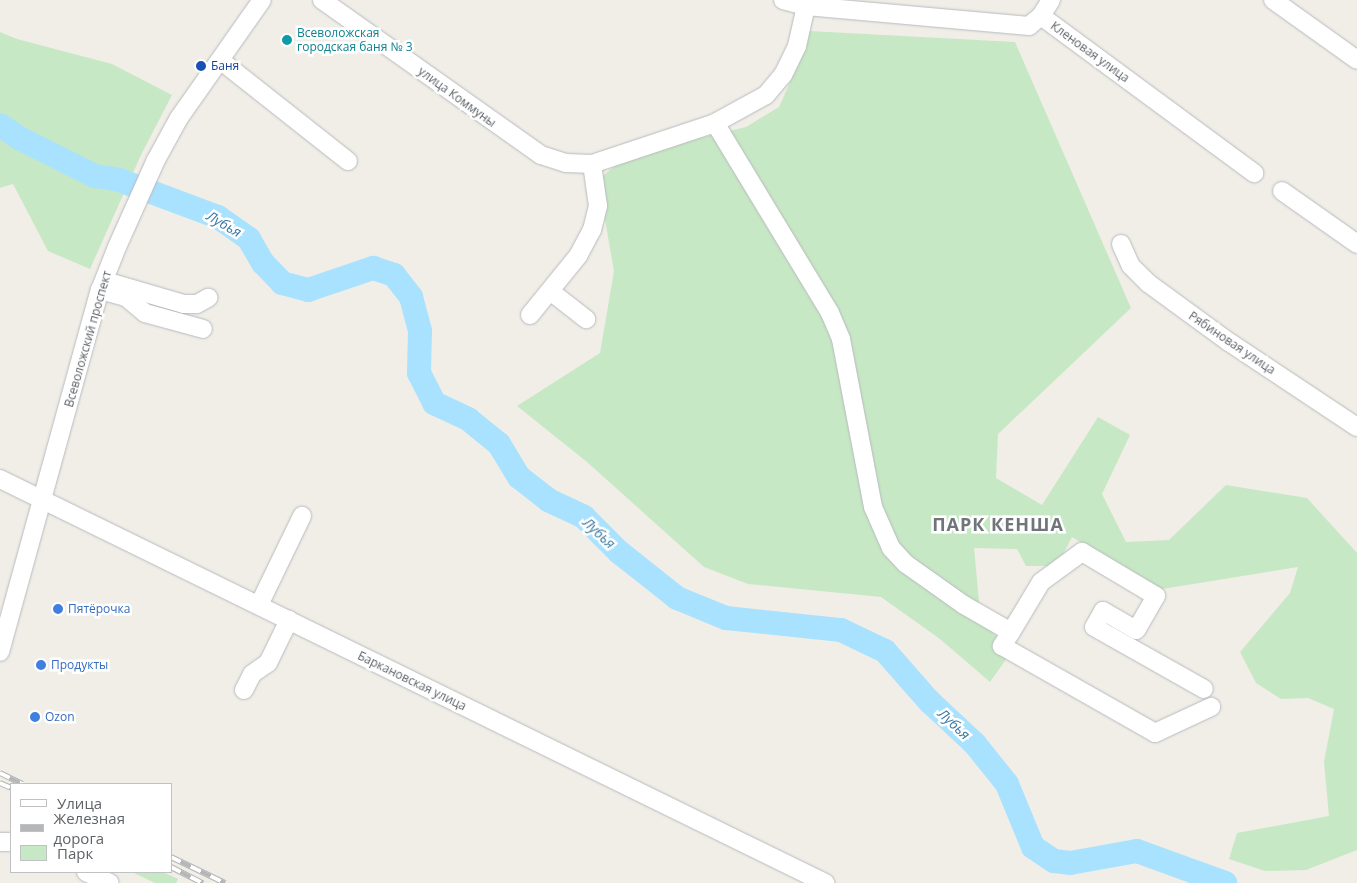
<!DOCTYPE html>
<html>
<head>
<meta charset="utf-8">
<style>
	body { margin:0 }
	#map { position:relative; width:1357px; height:883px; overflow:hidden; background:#f1eee7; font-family:"Open Sans",sans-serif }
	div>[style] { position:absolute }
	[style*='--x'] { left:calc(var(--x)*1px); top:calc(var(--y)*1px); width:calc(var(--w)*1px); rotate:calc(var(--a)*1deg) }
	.green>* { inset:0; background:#c7e8c4 }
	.river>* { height:24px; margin:-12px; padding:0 12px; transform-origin:12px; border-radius:12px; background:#a9e2ff }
	.roads { filter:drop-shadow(0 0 1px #b7babe) drop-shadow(0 0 1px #b7babe) }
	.minor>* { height:18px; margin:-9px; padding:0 9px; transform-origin:9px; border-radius:9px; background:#fff }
	.rail>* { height:5.5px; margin-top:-2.75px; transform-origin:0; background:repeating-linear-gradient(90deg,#fff 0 11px,#b5b6b7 0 22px); box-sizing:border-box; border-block:1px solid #b5b6b7 }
	.dots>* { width:14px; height:14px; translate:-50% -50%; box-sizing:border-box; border:2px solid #fff; border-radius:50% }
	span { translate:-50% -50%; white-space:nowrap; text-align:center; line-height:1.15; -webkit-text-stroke:5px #fff; paint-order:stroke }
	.culture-label { font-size:12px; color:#0d838f }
	.left { translate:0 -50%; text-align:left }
	.street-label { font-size:12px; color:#5e6368 }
	.transit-label { font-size:12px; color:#164399 }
	.shop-label { font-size:12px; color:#366cbe }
	.water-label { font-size:14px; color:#3c79a3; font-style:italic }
	.district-label { font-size:18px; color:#6f757a; font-weight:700; letter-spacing:1px }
	.legend { position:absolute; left:10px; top:783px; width:162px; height:90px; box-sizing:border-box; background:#fff; border:1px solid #bfc1c3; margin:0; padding:6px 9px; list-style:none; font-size:15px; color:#5e6368 }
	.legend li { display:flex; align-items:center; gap:10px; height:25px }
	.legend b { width:25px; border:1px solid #bfc1c3 }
</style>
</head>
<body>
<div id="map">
	<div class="green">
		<div style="clip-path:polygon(809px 31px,1015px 42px,1131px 308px,998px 434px,996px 478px,1042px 505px,1098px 417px,1130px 435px,1102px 494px,1126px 542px,1169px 540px,1226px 485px,1307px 498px,1357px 553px,1357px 850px,1306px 870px,1265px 871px,1229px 859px,1237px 833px,1329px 816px,1324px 762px,1334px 709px,1308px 698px,1281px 699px,1256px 683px,1240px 652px,1290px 593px,1298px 567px,1156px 590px,1072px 537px,1057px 566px,1026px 566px,1017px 549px,974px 548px,981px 622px,1012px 651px,990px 682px,940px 639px,881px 597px,748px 584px,704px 567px,587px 462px,517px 406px,600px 353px,614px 271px,598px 180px,628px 155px,746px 127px,779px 107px,791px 80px)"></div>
		<div style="clip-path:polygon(0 32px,17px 39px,112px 64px,172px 95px,141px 155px,90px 269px,48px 251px,13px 184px,0 188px)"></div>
		<div style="clip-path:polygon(132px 872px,163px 872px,178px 879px,176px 883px,155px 883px)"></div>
	</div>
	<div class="river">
		<div style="--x:0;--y:125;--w:25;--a:34"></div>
		<div style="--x:21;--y:139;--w:83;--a:26.6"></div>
		<div style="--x:95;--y:176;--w:24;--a:9"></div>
		<div style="--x:119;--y:180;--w:106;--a:20.5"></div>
		<div style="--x:218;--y:217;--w:38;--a:35"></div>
		<div style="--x:249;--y:239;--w:28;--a:60"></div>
		<div style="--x:263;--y:263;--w:28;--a:46"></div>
		<div style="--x:282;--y:283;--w:27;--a:15"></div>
		<div style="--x:308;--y:290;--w:69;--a:-18.7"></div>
		<div style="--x:373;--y:268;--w:22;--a:18"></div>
		<div style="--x:394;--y:275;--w:28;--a:52"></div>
		<div style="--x:411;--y:297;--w:35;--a:75"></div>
		<div style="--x:420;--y:331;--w:42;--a:91.4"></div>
		<div style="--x:419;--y:373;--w:34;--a:63"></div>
		<div style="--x:434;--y:403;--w:38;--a:25"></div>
		<div style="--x:468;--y:419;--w:40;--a:39"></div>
		<div style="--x:499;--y:444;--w:39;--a:59"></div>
		<div style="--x:519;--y:477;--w:37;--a:38"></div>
		<div style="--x:548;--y:500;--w:40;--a:25"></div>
		<div style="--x:584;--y:517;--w:49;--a:45"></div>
		<div style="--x:619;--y:552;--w:74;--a:38.4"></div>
		<div style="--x:677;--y:598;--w:53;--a:22.2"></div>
		<div style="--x:726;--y:618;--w:116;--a:6"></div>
		<div style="--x:841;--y:630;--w:49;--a:25.5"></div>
		<div style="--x:885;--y:651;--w:67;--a:48.7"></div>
		<div style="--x:929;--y:701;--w:63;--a:43.1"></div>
		<div style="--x:975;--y:744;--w:51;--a:51.3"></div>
		<div style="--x:1007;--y:784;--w:68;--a:67.6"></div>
		<div style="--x:1033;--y:847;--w:25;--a:34"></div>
		<div style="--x:1054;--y:861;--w:16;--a:7"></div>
		<div style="--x:1070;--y:863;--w:68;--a:-10.2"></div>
		<div style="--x:1137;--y:851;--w:94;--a:20"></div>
	</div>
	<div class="roads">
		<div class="minor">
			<div style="--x:322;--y:0;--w:268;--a:35.3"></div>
			<div style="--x:541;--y:155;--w:26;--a:18"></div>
			<div style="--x:566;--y:163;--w:26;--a:2"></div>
			<div style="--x:592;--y:164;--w:130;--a:-18.4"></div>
			<div style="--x:715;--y:123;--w:58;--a:-28.8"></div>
			<div style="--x:766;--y:95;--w:26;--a:-50"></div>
			<div style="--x:783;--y:75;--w:32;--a:-64"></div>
			<div style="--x:797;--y:46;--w:41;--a:-77.3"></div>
			<div style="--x:783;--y:0;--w:24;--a:15"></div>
			<div style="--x:806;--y:6;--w:224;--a:5.1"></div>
			<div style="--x:1029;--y:26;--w:16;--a:-40"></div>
			<div style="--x:1041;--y:16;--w:265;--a:36.4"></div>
			<div style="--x:1273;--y:0;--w:103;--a:35.5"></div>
			<div style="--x:1041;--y:16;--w:19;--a:-58"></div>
			<div style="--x:220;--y:60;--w:163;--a:38.3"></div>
			<div style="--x:715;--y:123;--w:222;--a:58.8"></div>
			<div style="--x:830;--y:313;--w:28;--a:67"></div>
			<div style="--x:841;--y:339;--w:171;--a:79.2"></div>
			<div style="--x:873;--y:507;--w:45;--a:66.3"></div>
			<div style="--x:891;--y:548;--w:22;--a:47"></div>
			<div style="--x:906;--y:564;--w:71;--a:35.3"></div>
			<div style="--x:964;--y:605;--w:54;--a:29.9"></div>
			<div style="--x:1011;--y:632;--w:58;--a:-59"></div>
			<div style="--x:1041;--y:582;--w:51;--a:-36.2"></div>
			<div style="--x:1082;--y:552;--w:86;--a:30.7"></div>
			<div style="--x:1156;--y:596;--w:39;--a:120"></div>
			<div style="--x:1136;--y:630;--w:38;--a:-150"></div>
			<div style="--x:1103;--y:611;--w:18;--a:119"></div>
			<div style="--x:1094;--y:627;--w:126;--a:29.4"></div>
			<div style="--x:1282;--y:191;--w:92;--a:35.2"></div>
			<div style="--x:1121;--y:244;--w:24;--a:66"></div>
			<div style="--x:1131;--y:266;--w:24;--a:45"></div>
			<div style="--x:1148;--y:283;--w:100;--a:36.1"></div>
			<div style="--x:1229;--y:342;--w:154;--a:33.6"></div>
			<div style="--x:115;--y:284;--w:72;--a:16.2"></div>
			<div style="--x:184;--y:304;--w:13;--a:0"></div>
			<div style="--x:197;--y:304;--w:13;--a:-29"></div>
			<div style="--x:100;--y:290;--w:27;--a:15"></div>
			<div style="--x:126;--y:297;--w:25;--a:40"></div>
			<div style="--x:145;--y:313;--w:60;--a:15.4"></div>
			<div style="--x:550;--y:291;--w:46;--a:37.9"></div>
			<div style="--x:530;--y:315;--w:76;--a:-50.9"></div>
			<div style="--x:578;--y:256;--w:30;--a:-62"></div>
			<div style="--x:592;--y:230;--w:25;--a:-76"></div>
			<div style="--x:598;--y:206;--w:42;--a:-98.1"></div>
			<div style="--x:0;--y:479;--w:919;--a:26.09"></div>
			<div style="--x:259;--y:605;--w:99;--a:-64.2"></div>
			<div style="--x:1011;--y:632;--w:17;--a:123"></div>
			<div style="--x:1002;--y:646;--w:176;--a:29.6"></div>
			<div style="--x:1155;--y:733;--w:62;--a:-24.9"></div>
			<div style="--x:0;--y:652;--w:376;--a:-74.6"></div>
			<div style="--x:100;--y:290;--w:46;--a:-68.4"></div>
			<div style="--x:117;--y:247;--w:95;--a:-65.9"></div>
			<div style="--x:156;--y:160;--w:48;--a:-61.3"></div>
			<div style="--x:179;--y:118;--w:144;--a:-54.9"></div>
			<div style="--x:244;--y:690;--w:18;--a:-63"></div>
			<div style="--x:252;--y:674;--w:19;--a:-35"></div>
			<div style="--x:268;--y:663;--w:48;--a:-64"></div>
			<div style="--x:0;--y:842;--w:11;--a:0"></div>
			<div style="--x:86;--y:872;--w:26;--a:25"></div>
		</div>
	</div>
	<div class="rail">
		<div style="--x:0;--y:773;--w:25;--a:26"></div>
		<div style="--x:0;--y:783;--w:12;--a:24"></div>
		<div style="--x:171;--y:857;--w:60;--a:25.7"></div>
		<div style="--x:171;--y:867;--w:36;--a:27"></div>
	</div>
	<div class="dots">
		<div style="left:287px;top:40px;background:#0f9aa8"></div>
		<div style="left:201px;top:66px;background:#1a4fb4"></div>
		<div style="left:58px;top:609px;background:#3f7fe0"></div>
		<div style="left:41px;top:665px;background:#3f7fe0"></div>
		<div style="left:35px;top:717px;background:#3f7fe0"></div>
	</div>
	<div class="culture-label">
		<span class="left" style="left:297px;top:40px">Всеволожская<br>городская баня № 3</span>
	</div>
	<div class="street-label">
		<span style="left:1090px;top:52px;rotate:36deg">Кленовая улица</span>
		<span style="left:457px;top:97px;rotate:36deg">улица Коммуны</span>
		<span style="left:88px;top:339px;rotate:-74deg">Всеволожский проспект</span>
		<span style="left:1232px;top:343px;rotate:34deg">Рябиновая улица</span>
		<span style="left:412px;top:681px;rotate:26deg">Баркановская улица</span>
	</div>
	<div class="transit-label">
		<span class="left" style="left:211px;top:66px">Баня</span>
	</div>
	<div class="shop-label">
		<span class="left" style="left:68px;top:609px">Пятёрочка</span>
		<span class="left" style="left:51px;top:665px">Продукты</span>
		<span class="left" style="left:45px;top:717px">Ozon</span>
	</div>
	<div class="water-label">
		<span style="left:224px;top:224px;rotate:30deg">Лубья</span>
		<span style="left:599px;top:533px;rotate:43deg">Лубья</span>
		<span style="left:954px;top:724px;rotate:43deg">Лубья</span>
	</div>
	<div class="district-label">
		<span style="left:998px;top:524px">ПАРК КЕНША</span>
	</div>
	<ul class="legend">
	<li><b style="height:6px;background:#fff"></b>Улица</li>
	<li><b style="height:6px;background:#b5b6b7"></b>Железная дорога</li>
	<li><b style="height:14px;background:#c7e8c4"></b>Парк</li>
	</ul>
</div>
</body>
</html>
